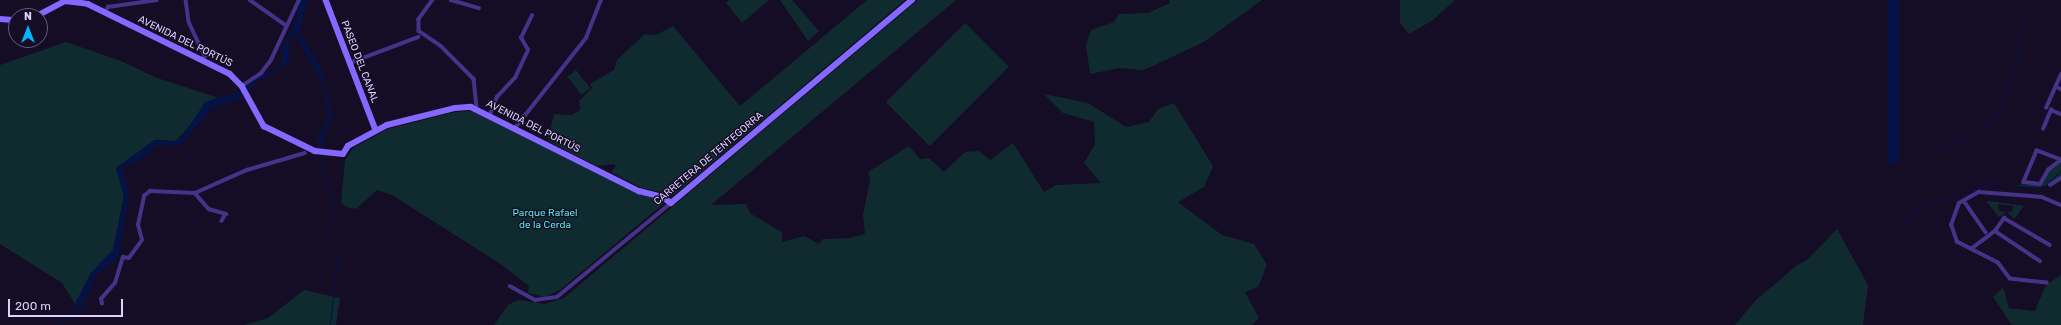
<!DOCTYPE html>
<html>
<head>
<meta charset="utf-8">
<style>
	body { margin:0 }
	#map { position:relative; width:2061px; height:325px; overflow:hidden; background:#150c25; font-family:Rubik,sans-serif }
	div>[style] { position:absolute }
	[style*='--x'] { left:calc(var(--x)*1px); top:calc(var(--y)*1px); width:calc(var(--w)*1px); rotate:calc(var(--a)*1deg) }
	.green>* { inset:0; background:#0f2b30; transform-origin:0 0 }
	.water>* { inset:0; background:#051245; transform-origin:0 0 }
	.stream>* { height:1px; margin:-0.5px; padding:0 0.5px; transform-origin:0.5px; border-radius:0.5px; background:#051245 }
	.street>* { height:3.5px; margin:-1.75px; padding:0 1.75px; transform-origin:1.75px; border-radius:1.75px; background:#453389 }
	.secondary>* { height:5.5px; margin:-2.75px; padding:0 2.75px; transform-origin:2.75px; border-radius:2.75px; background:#8568ff }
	span { translate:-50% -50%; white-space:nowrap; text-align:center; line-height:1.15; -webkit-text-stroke:3px #150c25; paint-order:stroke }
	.street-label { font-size:10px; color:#ded1ff }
	.park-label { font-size:10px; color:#52eade }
	.north { position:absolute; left:8px; top:8px; width:40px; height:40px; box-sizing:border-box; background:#150c25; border:1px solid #655b7c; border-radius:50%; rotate:0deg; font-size:11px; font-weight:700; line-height:16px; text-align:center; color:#ded1ff }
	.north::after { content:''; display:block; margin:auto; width:14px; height:18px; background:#00b7fc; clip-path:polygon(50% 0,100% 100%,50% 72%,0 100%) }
	.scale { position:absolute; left:8px; top:299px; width:115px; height:18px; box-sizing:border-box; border:2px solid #ded1ff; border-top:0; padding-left:5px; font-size:12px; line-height:14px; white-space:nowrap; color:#ded1ff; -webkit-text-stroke:3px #150c25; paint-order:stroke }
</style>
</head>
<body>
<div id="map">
	<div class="green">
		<div style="clip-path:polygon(729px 0,769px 0,742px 23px,726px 3px)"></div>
		<div style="clip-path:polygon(780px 0,792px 0,819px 31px,808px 41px)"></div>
		<div style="clip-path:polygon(867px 0,905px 0,674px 195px,642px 188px,611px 172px,616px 166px,614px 164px,597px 166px,548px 141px,554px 114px,572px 115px,580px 110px,579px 101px,592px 88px,590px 84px,614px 70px,617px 60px,645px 34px,656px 35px,673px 26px,740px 106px)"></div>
		<div style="clip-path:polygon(918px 0,956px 0,711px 205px,746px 204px,751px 214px,782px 232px,782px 242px,804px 236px,819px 244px,823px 239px,850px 238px,865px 234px,863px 215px,870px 180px,868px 172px,909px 146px,920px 159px,929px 158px,944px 172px,965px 152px,979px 151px,990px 160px,1013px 143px,1044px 192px,1056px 185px,1101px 183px,1084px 163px,1095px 144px,1094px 122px,1063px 113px,1044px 94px,1088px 103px,1126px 127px,1149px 122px,1158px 109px,1174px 103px,1213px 166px,1204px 187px,1178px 202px,1222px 235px,1254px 244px,1267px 265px,1258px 287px,1245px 292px,1259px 318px,1252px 325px,494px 325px,508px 305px,518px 300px,545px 304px,564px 298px)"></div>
		<div style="clip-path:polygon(1169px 0,1262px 0,1204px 42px,1144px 70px,1119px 68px,1090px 74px,1086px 45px,1091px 30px,1114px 22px,1119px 14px,1148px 13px,1170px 3px)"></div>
		<div style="clip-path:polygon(1400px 0,1455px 0,1433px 20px,1409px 34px,1400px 23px)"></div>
		<div style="left:965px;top:23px;width:62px;height:112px;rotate:45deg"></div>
		<div style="clip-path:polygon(66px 42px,121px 61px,157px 78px,219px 98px,213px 99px,176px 141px,155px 140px,116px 168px,124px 196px,113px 250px,91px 273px,75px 304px,62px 283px,0 244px,0 65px)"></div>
		<div style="left:576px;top:70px;width:23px;height:11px;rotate:52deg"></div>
		<div style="clip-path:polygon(471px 111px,637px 192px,658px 197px,663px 204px,560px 290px,545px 297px,528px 293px,529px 286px,502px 265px,392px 195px,377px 190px,356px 209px,346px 207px,341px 202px,345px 160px,353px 148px,388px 129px,455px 112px)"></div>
		<div style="clip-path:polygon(2061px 162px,2061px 177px,2051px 184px,2036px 188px,2014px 185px,2041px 184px,2048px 170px)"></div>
		<div style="clip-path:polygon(1986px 201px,1990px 201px,2024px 206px,2014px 219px,2007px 212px,2012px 212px,2013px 206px,1998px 204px,1999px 211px,2006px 212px,1999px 217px)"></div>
		<div style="clip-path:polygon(1837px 229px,1868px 285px,1863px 325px,1735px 325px,1756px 300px,1797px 265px,1807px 260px)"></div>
		<div style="clip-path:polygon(2061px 275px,2061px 325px,2012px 325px,1993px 297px,2003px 287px,2009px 308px,2035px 311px,2046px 285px)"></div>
		<div style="clip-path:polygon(304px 290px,340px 298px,336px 325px,244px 325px,268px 318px)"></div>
	</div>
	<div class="water">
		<div style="clip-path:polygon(299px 0,307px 0,299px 33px,320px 66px,333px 118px,324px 135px,322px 149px,318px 148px,318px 138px,329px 117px,322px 82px,294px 32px,289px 41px,289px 60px,284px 67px,255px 83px,243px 98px,213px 107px,180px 146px,158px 145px,140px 160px,122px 166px,129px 194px,118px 258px,96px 275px,81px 310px,75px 304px,91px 273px,113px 250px,124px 196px,116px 168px,155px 140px,176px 141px,186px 132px,205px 102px,241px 92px,245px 90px,242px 86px,261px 73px,265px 74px,278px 68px,282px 61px,282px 47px,296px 21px)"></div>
		<div style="left:1888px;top:0;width:11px;height:163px"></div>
	</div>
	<div class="stream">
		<div style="--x:2015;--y:0;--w:9;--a:77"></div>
		<div style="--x:1940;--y:151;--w:17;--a:-36"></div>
		<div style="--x:1954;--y:141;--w:28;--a:-21"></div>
		<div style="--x:1980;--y:131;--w:22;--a:-43"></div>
		<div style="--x:1996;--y:116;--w:50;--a:-67.6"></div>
		<div style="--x:2015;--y:70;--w:49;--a:-80.5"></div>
		<div style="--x:2023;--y:22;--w:11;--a:-100"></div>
		<div style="--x:322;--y:156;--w:15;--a:90"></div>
		<div style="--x:322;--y:171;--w:34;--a:69"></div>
		<div style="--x:334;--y:203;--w:33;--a:101"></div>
		<div style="--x:328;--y:235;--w:20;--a:60"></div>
		<div style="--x:338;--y:252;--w:73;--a:96.3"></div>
		<div style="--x:1902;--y:226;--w:33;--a:-45"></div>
		<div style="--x:1925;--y:203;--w:25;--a:-9"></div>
		<div style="--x:1950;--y:199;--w:37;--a:-26"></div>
		<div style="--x:1983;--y:183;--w:60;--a:4.8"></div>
		<div style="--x:2043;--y:188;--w:25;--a:-45"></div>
		<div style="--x:59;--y:325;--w:26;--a:-43"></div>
	</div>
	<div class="street">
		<div style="--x:186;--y:0;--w:22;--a:82"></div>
		<div style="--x:189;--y:22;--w:38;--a:65"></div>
		<div style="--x:205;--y:57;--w:4;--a:124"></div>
		<div style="--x:250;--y:0;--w:45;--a:35.1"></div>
		<div style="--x:433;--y:0;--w:24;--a:126"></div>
		<div style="--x:419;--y:19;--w:12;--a:90"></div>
		<div style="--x:419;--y:31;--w:27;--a:34"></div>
		<div style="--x:441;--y:46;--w:47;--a:45"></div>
		<div style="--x:474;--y:79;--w:29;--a:84"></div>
		<div style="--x:451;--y:0;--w:29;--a:16"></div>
		<div style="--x:105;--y:12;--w:6;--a:-59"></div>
		<div style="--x:108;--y:7;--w:49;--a:-8.1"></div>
		<div style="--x:350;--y:63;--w:73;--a:-20.9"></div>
		<div style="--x:242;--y:86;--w:23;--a:-34"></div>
		<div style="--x:261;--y:73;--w:16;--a:-52"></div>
		<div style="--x:271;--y:60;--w:66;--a:-65"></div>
		<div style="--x:2059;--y:88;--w:2;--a:27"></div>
		<div style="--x:2046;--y:108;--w:37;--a:-66"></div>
		<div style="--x:490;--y:115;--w:19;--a:-69"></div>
		<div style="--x:497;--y:97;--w:26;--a:-47"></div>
		<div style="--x:515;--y:78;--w:31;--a:-65"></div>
		<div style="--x:528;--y:50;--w:14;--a:-120"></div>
		<div style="--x:521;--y:38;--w:25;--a:-64"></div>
		<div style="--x:515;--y:128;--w:115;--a:-51.7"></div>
		<div style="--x:586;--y:38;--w:41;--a:-68.5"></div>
		<div style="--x:2043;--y:129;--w:21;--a:-67"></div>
		<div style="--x:2051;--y:110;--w:11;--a:22"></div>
		<div style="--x:2061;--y:160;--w:26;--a:-159"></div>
		<div style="--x:2037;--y:151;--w:34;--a:113"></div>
		<div style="--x:2024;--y:182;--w:16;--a:7"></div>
		<div style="--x:2040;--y:184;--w:16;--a:-60"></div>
		<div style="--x:2048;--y:170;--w:16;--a:-38"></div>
		<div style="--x:2050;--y:185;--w:13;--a:-32"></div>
		<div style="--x:195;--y:193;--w:21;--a:49"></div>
		<div style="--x:209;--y:209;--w:18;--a:16"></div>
		<div style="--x:226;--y:214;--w:8;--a:120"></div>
		<div style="--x:1964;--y:201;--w:38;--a:55"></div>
		<div style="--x:1995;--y:231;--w:54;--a:33.7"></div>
		<div style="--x:1971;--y:249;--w:30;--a:-37"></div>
		<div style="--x:1995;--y:231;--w:16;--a:-55"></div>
		<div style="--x:2004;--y:218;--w:53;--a:30.4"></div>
		<div style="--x:2047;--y:283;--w:37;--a:-174"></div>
		<div style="--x:2010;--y:279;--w:20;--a:-127"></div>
		<div style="--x:1998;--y:263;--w:46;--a:-152.9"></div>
		<div style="--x:1957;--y:242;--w:18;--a:-109"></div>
		<div style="--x:1951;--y:225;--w:23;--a:-70"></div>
		<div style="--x:1959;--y:203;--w:23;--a:-29"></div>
		<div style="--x:1979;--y:192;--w:63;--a:4.5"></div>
		<div style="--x:2042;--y:197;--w:21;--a:23"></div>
		<div style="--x:510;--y:286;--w:29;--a:29"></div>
		<div style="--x:535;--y:300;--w:22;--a:-8"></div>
		<div style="--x:557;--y:297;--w:148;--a:-39.5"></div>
		<div style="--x:102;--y:304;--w:5;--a:-101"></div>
		<div style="--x:101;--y:299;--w:21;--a:-49"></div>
		<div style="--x:115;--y:283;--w:27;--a:-73"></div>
		<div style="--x:123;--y:257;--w:6;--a:9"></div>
		<div style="--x:129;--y:258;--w:22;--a:-54"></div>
		<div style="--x:142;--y:240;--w:16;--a:-105"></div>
		<div style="--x:138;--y:225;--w:30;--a:-78"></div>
		<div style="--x:144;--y:196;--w:8;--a:-40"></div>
		<div style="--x:150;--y:191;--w:45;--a:2.5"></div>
		<div style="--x:195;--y:193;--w:57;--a:-23.9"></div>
		<div style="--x:247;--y:170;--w:60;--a:-16.3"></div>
	</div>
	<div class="secondary">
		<div style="--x:326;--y:0;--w:139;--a:69"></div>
		<div style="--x:37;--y:16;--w:32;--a:-28"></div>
		<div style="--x:65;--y:1;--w:23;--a:7"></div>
		<div style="--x:88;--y:4;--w:158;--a:26.2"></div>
		<div style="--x:230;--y:74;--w:17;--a:45"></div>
		<div style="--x:242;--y:86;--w:46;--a:61.2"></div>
		<div style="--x:264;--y:126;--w:57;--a:26.1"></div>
		<div style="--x:315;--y:151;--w:28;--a:6"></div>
		<div style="--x:343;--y:154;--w:9;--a:-58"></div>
		<div style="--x:348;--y:146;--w:44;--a:-28.3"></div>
		<div style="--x:387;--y:125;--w:70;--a:-14"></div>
		<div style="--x:455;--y:108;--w:16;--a:-4"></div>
		<div style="--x:471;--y:107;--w:188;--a:26.6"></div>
		<div style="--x:639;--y:191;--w:25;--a:14"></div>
		<div style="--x:663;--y:197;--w:10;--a:37"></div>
		<div style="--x:671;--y:203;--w:315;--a:-40.1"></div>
		<div style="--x:0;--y:19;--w:16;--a:4"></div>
	</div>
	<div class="street-label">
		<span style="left:185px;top:42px;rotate:26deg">AVENIDA DEL PORTÚS</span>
		<span style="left:359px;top:62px;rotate:69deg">PASEO DEL CANAL</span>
		<span style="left:533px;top:127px;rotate:27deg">AVENIDA DEL PORTÚS</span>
		<span style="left:709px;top:159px;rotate:-40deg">CARRETERA DE TENTEGORRA</span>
	</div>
	<div class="park-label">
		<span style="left:545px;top:219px">Parque Rafael<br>de la Cerda</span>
	</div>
	<div class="north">N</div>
	<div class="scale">200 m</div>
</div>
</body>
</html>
